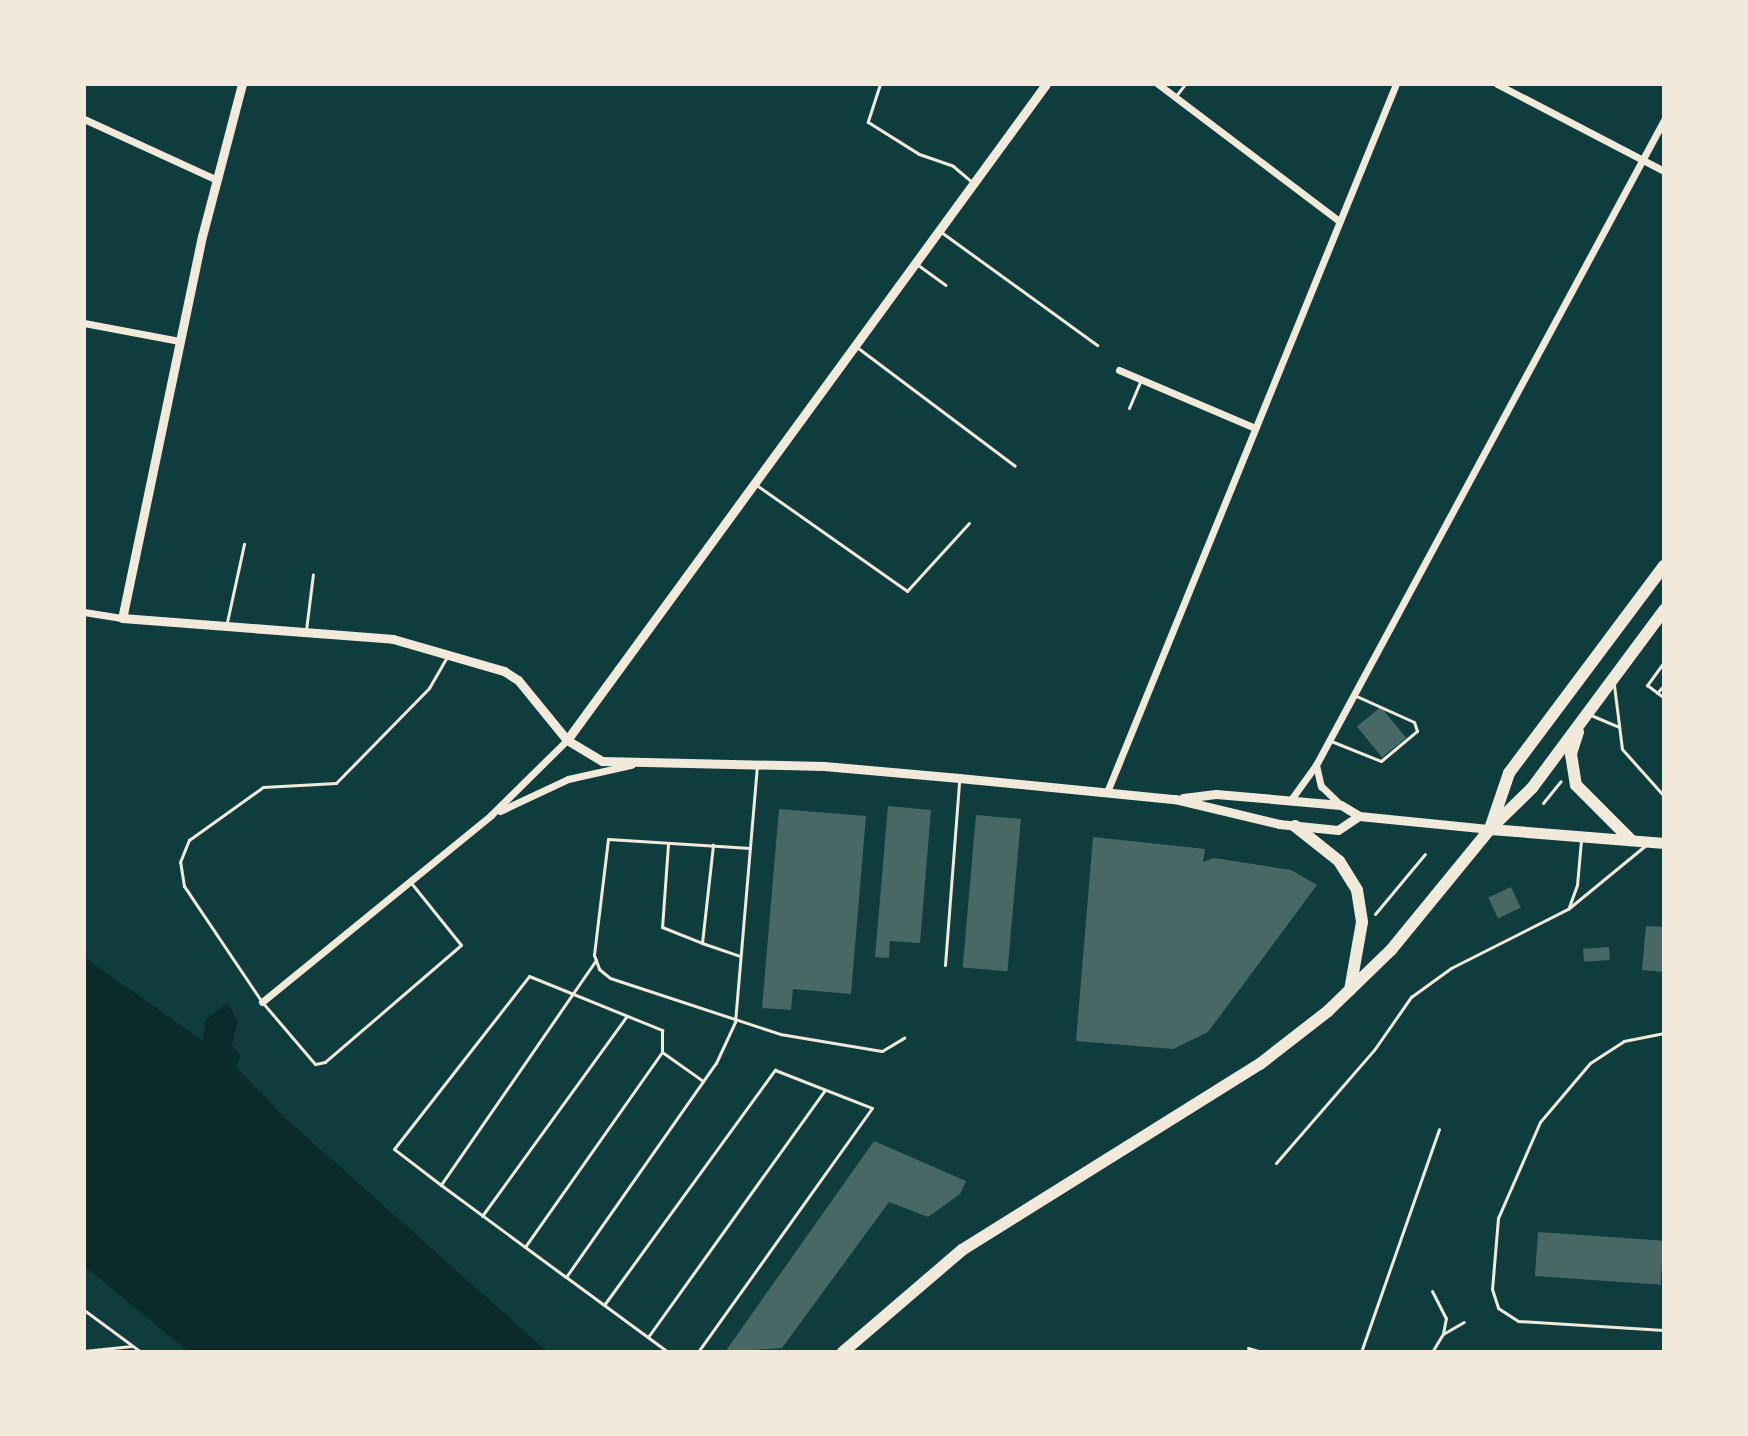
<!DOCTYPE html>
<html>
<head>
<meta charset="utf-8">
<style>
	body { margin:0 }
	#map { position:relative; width:1748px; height:1436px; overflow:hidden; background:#0f3d3e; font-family:Karla,sans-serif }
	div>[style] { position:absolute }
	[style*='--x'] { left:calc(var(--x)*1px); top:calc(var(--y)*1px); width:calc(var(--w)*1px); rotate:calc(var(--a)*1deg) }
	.water>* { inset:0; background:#0a2a2b }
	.building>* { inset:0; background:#486865; transform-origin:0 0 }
	.path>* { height:3px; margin:-1.5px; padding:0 1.5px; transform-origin:1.5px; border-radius:1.5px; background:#f1e9da }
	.service>* { height:3px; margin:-1.5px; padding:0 1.5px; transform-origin:1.5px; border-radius:1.5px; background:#f1e9da }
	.minor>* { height:7px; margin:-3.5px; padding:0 3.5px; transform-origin:3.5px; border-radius:3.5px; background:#f1e9da }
	.tertiary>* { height:9px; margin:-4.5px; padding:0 4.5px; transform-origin:4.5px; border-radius:4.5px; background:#f1e9da }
	.primary>* { height:11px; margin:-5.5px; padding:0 5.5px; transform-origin:5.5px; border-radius:5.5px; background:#f1e9da }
	.trunk>* { height:12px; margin:-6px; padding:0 6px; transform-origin:6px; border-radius:6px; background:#f1e9da }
	span { translate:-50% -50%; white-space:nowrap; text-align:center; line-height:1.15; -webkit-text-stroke:8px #f1e9da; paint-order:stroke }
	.frame { position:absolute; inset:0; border:86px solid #f1e9da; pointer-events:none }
</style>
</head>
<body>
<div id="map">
	<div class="water">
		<div style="clip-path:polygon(84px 957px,203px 1041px,205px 1020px,227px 1003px,238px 1021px,232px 1045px,241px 1055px,236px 1067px,284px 1117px,548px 1352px,189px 1352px,84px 1266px)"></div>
	</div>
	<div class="building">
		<div style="left:1381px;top:707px;width:40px;height:31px;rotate:51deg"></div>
		<div style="clip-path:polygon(888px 806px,931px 810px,920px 943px,890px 941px,889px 958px,875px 957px)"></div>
		<div style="clip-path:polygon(779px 809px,866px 816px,851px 994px,793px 989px,791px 1010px,762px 1008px)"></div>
		<div style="left:976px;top:815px;width:45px;height:153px;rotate:5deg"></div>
		<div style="clip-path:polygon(1093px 837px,1205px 849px,1203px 862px,1214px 858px,1291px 870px,1317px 885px,1208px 1032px,1173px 1049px,1076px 1041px)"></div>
		<div style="left:1511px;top:887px;width:23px;height:25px;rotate:65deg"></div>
		<div style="clip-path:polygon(1646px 926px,1664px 927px,1664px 972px,1642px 970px)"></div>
		<div style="left:1609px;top:947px;width:13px;height:26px;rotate:86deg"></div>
		<div style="clip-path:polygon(874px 1141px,966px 1181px,960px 1194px,928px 1217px,889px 1202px,782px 1348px,725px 1352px)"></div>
		<div style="left:1538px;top:1232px;width:126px;height:44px;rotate:4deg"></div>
	</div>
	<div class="path">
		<div style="--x:1543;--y:803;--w:28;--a:-51"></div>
		<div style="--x:1375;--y:914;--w:78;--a:-50.2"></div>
	</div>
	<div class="service">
		<div style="--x:880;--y:84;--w:40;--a:108"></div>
		<div style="--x:868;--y:122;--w:60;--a:32.1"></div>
		<div style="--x:919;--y:154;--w:36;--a:19"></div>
		<div style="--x:953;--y:166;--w:23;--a:40"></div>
		<div style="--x:1175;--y:97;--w:16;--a:-52"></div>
		<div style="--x:941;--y:232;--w:193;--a:35.9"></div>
		<div style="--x:918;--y:265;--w:34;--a:36"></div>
		<div style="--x:858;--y:348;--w:196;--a:36.9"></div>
		<div style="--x:1129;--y:408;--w:30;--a:-67"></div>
		<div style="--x:755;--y:484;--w:186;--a:35.1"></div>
		<div style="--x:907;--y:591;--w:92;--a:-47.6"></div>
		<div style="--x:227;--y:622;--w:80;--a:-77.7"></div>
		<div style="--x:306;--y:630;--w:56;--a:-82.9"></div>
		<div style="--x:1664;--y:662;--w:29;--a:126"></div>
		<div style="--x:1647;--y:685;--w:21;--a:37"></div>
		<div style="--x:1614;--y:685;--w:64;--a:82.9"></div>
		<div style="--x:1622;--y:749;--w:63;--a:48.2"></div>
		<div style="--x:1657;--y:693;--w:11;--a:-49"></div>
		<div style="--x:1593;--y:716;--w:28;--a:23"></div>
		<div style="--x:1331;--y:741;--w:54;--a:21.8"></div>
		<div style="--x:1381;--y:761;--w:47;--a:-39.8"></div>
		<div style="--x:1417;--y:731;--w:9;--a:-108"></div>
		<div style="--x:1414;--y:722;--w:66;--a:-155.8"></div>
		<div style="--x:668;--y:844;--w:83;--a:94.1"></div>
		<div style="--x:662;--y:927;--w:43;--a:21.8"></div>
		<div style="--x:702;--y:943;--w:99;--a:-83.6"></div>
		<div style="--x:750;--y:848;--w:142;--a:-176.4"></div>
		<div style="--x:608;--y:839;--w:117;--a:96.9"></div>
		<div style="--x:594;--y:955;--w:15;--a:70"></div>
		<div style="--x:599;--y:969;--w:14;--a:39"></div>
		<div style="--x:610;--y:978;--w:179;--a:18.2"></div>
		<div style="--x:780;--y:1034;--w:103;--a:9.5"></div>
		<div style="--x:882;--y:1051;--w:26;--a:-31"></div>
		<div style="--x:412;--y:884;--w:78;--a:51.2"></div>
		<div style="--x:461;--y:945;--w:179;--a:139.3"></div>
		<div style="--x:325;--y:1062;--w:10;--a:169"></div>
		<div style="--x:315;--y:1064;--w:82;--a:-130.5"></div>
		<div style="--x:262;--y:1002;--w:140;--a:-123.9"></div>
		<div style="--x:184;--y:886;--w:24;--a:-99"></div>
		<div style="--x:180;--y:862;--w:24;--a:-68"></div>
		<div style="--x:189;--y:840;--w:91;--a:-35.6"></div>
		<div style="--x:263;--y:787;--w:73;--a:-3.1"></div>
		<div style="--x:336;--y:783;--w:133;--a:-45.6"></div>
		<div style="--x:429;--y:688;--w:34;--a:-60"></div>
		<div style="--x:1569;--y:907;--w:23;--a:-70"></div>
		<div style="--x:1577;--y:885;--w:45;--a:-84.9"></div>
		<div style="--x:702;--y:943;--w:39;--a:19"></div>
		<div style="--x:596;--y:960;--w:273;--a:124.6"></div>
		<div style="--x:441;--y:1185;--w:155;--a:36.4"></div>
		<div style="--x:566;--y:1277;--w:261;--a:-55"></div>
		<div style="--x:716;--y:1063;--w:45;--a:-65.1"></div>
		<div style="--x:735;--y:1022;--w:257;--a:-85.1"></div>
		<div style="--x:945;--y:965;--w:184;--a:-85.6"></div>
		<div style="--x:1664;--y:1033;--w:41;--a:168.7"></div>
		<div style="--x:1624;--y:1041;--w:40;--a:147.1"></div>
		<div style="--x:1590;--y:1063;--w:77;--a:130.3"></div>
		<div style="--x:1540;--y:1122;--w:105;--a:113.6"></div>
		<div style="--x:1498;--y:1218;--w:71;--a:94.8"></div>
		<div style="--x:1492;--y:1289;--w:20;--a:72"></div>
		<div style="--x:1498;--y:1308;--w:24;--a:33"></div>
		<div style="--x:1518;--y:1321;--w:146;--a:3.5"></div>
		<div style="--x:662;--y:1052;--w:50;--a:35.3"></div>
		<div style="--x:1276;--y:1163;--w:150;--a:-49.1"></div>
		<div style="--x:1374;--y:1050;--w:65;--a:-55.1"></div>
		<div style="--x:1411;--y:997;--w:49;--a:-35.9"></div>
		<div style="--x:1451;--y:968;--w:131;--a:-26.8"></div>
		<div style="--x:1568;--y:909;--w:102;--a:-39.4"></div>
		<div style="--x:441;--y:1185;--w:59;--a:-142.5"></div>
		<div style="--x:394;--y:1149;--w:219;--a:-52"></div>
		<div style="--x:529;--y:976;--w:144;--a:22.1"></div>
		<div style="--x:662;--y:1030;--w:22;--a:90"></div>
		<div style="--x:662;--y:1052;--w:238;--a:125.1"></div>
		<div style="--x:482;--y:1216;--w:247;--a:-54.1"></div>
		<div style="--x:566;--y:1277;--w:127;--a:36.3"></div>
		<div style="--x:1432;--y:1291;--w:30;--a:63"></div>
		<div style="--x:1446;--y:1318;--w:16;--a:101"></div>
		<div style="--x:604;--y:1305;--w:291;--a:-54"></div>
		<div style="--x:775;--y:1070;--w:104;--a:21.4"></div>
		<div style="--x:872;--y:1108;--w:300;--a:125.5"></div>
		<div style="--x:84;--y:1310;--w:71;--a:36.4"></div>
		<div style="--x:648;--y:1337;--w:304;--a:-54.4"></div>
		<div style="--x:1248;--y:1348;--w:15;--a:16"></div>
		<div style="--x:84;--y:1351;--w:48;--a:-5.9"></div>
		<div style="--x:1361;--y:1352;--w:236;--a:-70.7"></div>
		<div style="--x:1432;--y:1352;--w:21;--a:-59"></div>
		<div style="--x:1443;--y:1334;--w:24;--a:-30"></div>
	</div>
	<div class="minor">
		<div style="--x:1158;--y:84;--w:227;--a:37.1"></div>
		<div style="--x:1497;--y:84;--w:188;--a:27.5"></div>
		<div style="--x:84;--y:119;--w:144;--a:24.6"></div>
		<div style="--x:84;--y:323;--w:97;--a:10.7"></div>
		<div style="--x:1119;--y:370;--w:148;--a:23.1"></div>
		<div style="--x:84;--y:612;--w:38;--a:9"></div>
		<div style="--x:1316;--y:765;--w:22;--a:77"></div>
		<div style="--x:1321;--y:786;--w:28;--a:44"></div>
		<div style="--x:1107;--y:792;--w:765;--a:-67.8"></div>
		<div style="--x:1290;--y:801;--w:44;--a:-54.2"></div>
		<div style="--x:1316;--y:765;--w:733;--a:-61.65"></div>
		<div style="--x:500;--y:811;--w:75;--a:-25.2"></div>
		<div style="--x:568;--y:779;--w:65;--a:-12.5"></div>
		<div style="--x:262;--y:1002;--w:296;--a:-39.2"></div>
		<div style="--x:491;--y:815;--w:107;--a:-44.6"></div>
	</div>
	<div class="tertiary">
		<div style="--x:242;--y:84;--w:157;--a:104.7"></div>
		<div style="--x:202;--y:236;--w:390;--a:101.8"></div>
		<div style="--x:122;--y:618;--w:272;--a:4.4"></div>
		<div style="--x:393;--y:639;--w:116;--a:16.1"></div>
		<div style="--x:504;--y:671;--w:17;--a:33"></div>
		<div style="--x:518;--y:680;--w:77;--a:50.8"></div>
		<div style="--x:567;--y:740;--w:41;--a:31"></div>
		<div style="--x:602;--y:761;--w:222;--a:1.3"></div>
		<div style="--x:824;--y:766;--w:136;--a:5.1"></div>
		<div style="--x:959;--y:778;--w:217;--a:5.6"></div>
		<div style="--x:1175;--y:799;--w:107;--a:13.5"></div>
		<div style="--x:1279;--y:824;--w:59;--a:5.8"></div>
		<div style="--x:1338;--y:830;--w:25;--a:-34"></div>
		<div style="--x:567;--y:740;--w:812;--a:-53.86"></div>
		<div style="--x:1183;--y:798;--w:33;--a:-7"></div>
		<div style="--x:1216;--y:794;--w:125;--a:5"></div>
		<div style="--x:1341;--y:805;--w:21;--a:31"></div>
		<div style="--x:1359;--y:816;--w:132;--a:5.7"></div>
	</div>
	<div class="primary">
		<div style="--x:1490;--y:829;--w:175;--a:4.6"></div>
	</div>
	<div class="trunk">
		<div style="--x:1578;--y:732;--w:23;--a:108"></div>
		<div style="--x:1571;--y:754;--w:31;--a:81"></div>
		<div style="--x:1576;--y:785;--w:78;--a:45"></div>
		<div style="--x:1295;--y:826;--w:56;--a:38.5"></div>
		<div style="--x:1339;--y:861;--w:34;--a:58"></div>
		<div style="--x:1357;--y:890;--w:32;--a:81"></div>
		<div style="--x:1362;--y:922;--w:69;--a:100"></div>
		<div style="--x:1491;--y:826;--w:56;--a:-71.2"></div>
		<div style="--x:1509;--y:773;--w:259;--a:-53.2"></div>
		<div style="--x:843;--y:1352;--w:157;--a:-40.6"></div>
		<div style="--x:962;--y:1250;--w:351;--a:-32"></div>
		<div style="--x:1260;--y:1064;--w:86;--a:-37.9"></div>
		<div style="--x:1328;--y:1011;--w:88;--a:-44.1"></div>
		<div style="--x:1391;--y:950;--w:156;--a:-50.7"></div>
		<div style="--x:1490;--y:829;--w:59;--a:-44.3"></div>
		<div style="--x:1532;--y:788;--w:222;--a:-53.4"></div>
	</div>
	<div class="frame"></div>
</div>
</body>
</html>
